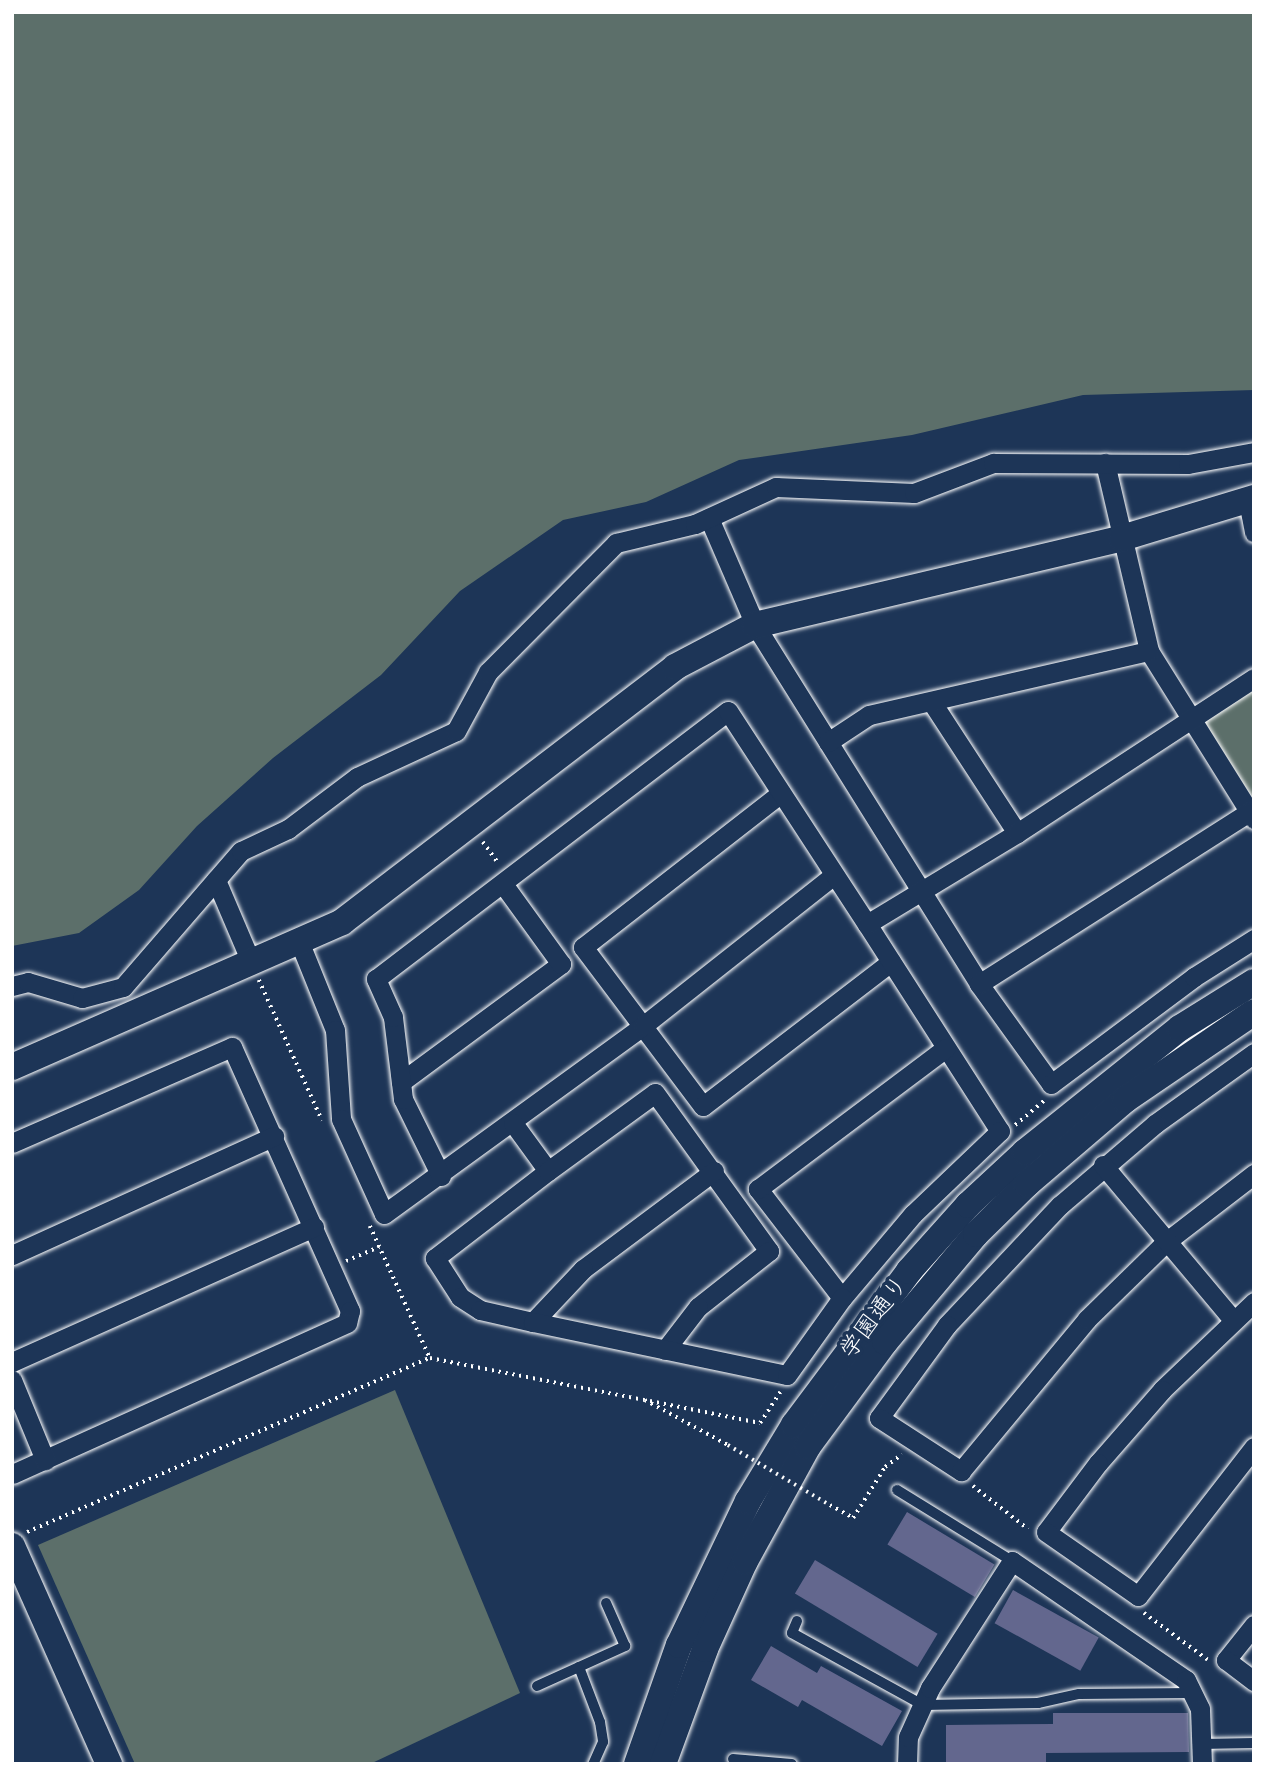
<!DOCTYPE html>
<html>
<head>
<meta charset="utf-8">
<style>
	body { margin:0 }
	#map { position:relative; width:1266px; height:1776px; overflow:hidden; background:#1d3557; font-family:Sriracha,"Klee One",sans-serif }
	div>[style] { position:absolute }
	[style*='--x'] { left:calc(var(--x)*1px); top:calc(var(--y)*1px); width:calc(var(--w)*1px); rotate:calc(var(--a)*1deg) }
	.green>* { inset:0; background:#5c6f6a }
	.building>* { inset:0; background:#63678e; transform-origin:0 0 }
	.path>* { height:3.5px; margin-top:-1.75px; transform-origin:0; background:repeating-linear-gradient(90deg,#fff 0 2px,transparent 0 7px) }
	.roads { filter:drop-shadow(0 0 2px #fff) drop-shadow(0 0 2px #fff) }
	.lane>* { height:10px; margin:-5px; padding:0 5px; transform-origin:5px; border-radius:5px; background:#1d3557 }
	.street>* { height:19px; margin:-9.5px; padding:0 9.5px; transform-origin:9.5px; border-radius:9.5px; background:#1d3557 }
	.secondary>* { height:26px; margin:-13px; padding:0 13px; transform-origin:13px; border-radius:13px; background:#1d3557 }
	.path-bridge>* { height:3.5px; margin-top:-1.75px; transform-origin:0; background:repeating-linear-gradient(90deg,#fff 0 2px,transparent 0 7px) }
	span { translate:-50% -50%; white-space:nowrap; text-align:center; line-height:1.15; -webkit-text-stroke:7px #1d3557; paint-order:stroke }
	.street-label { font-size:24px; color:#fff }
	.frame { position:absolute; inset:0; border:14px solid #fff; pointer-events:none }
</style>
</head>
<body>
<div id="map">
	<div class="green">
		<div style="clip-path:polygon(12px 12px,1254px 12px,1254px 390px,1083px 395px,912px 435px,739px 460px,646px 502px,563px 520px,460px 591px,381px 675px,273px 758px,197px 826px,139px 890px,79px 933px,12px 946px)"></div>
		<div style="clip-path:polygon(1254px 685px,1254px 809px,1197px 721px)"></div>
		<div style="clip-path:polygon(395px 1390px,520px 1693px,370px 1764px,135px 1764px,38px 1545px)"></div>
	</div>
	<div class="building">
		<div style="left:907px;top:1512px;width:102px;height:38px;rotate:31deg"></div>
		<div style="left:815px;top:1560px;width:143px;height:39px;rotate:31deg"></div>
		<div style="left:1013px;top:1590px;width:98px;height:38px;rotate:29deg"></div>
		<div style="clip-path:polygon(771px 1646px,817px 1673px,821px 1666px,902px 1711px,882px 1746px,802px 1700px,798px 1707px,751px 1680px)"></div>
		<div style="clip-path:polygon(1053px 1713px,1188px 1713px,1189px 1752px,1046px 1753px,1046px 1764px,946px 1764px,946px 1725px,1053px 1724px)"></div>
	</div>
	<div class="path">
		<div style="--x:483;--y:842;--w:27;--a:54"></div>
		<div style="--x:259;--y:980;--w:154;--a:65.8"></div>
		<div style="--x:1015;--y:1125;--w:38;--a:-40"></div>
		<div style="--x:370;--y:1226;--w:145;--a:65.6"></div>
		<div style="--x:346;--y:1261;--w:36;--a:-23"></div>
		<div style="--x:650;--y:1401;--w:112;--a:11.3"></div>
		<div style="--x:760;--y:1423;--w:37;--a:-57"></div>
		<div style="--x:973;--y:1486;--w:70;--a:38"></div>
		<div style="--x:830;--y:1505;--w:26;--a:29"></div>
		<div style="--x:853;--y:1518;--w:60;--a:-57.9"></div>
		<div style="--x:885;--y:1467;--w:21;--a:-37"></div>
		<div style="--x:27;--y:1532;--w:439;--a:-23.4"></div>
		<div style="--x:430;--y:1358;--w:219;--a:11.1"></div>
		<div style="--x:645;--y:1400;--w:94;--a:28.5"></div>
		<div style="--x:1144;--y:1613;--w:79;--a:36.3"></div>
	</div>
	<div class="roads">
		<div class="lane">
			<div style="--x:897;--y:1490;--w:135;--a:31.7"></div>
			<div style="--x:797;--y:1621;--w:13;--a:113"></div>
			<div style="--x:792;--y:1633;--w:149;--a:28.8"></div>
			<div style="--x:923;--y:1705;--w:115;--a:-1"></div>
			<div style="--x:1038;--y:1703;--w:42;--a:-12.4"></div>
			<div style="--x:1079;--y:1694;--w:113;--a:-0.5"></div>
			<div style="--x:579;--y:1667;--w:59;--a:69.1"></div>
			<div style="--x:600;--y:1722;--w:20;--a:81"></div>
			<div style="--x:603;--y:1742;--w:24;--a:114"></div>
			<div style="--x:537;--y:1686;--w:97;--a:-24.4"></div>
			<div style="--x:625;--y:1646;--w:47;--a:-113.8"></div>
			<div style="--x:1201;--y:1744;--w:53;--a:-1.1"></div>
			<div style="--x:733;--y:1759;--w:59;--a:4.8"></div>
		</div>
		<div class="street">
			<div style="--x:1105;--y:463;--w:193;--a:76.8"></div>
			<div style="--x:1149;--y:651;--w:198;--a:58"></div>
			<div style="--x:1248;--y:501;--w:32;--a:79"></div>
			<div style="--x:709;--y:518;--w:116;--a:66.7"></div>
			<div style="--x:755;--y:625;--w:423;--a:58"></div>
			<div style="--x:979;--y:984;--w:123;--a:54.2"></div>
			<div style="--x:1051;--y:1084;--w:179;--a:-36.8"></div>
			<div style="--x:1194;--y:977;--w:71;--a:-32.3"></div>
			<div style="--x:933;--y:704;--w:154;--a:56.9"></div>
			<div style="--x:828;--y:742;--w:49;--a:-33.4"></div>
			<div style="--x:869;--y:715;--w:287;--a:-12.9"></div>
			<div style="--x:781;--y:793;--w:251;--a:142.1"></div>
			<div style="--x:583;--y:947;--w:199;--a:53"></div>
			<div style="--x:703;--y:1106;--w:237;--a:-37.5"></div>
			<div style="--x:216;--y:880;--w:89;--a:66.9"></div>
			<div style="--x:867;--y:924;--w:246;--a:57.3"></div>
			<div style="--x:1000;--y:1131;--w:120;--a:136.3"></div>
			<div style="--x:913;--y:1214;--w:110;--a:130.2"></div>
			<div style="--x:842;--y:1298;--w:138;--a:-127.6"></div>
			<div style="--x:758;--y:1189;--w:235;--a:-36.9"></div>
			<div style="--x:299;--y:941;--w:96;--a:68"></div>
			<div style="--x:335;--y:1030;--w:89;--a:86.1"></div>
			<div style="--x:341;--y:1119;--w:104;--a:65.6"></div>
			<div style="--x:384;--y:1214;--w:321;--a:-36"></div>
			<div style="--x:644;--y:1025;--w:242;--a:-38.3"></div>
			<div style="--x:979;--y:984;--w:320;--a:-32.5"></div>
			<div style="--x:12;--y:986;--w:16;--a:-14"></div>
			<div style="--x:28;--y:982;--w:56;--a:16.5"></div>
			<div style="--x:82;--y:998;--w:42;--a:-15"></div>
			<div style="--x:123;--y:987;--w:180;--a:-49.1"></div>
			<div style="--x:241;--y:851;--w:52;--a:-25.1"></div>
			<div style="--x:288;--y:829;--w:86;--a:-37"></div>
			<div style="--x:357;--y:777;--w:109;--a:-24.9"></div>
			<div style="--x:456;--y:731;--w:67;--a:-61.5"></div>
			<div style="--x:488;--y:672;--w:182;--a:-45.2"></div>
			<div style="--x:616;--y:543;--w:81;--a:-13.5"></div>
			<div style="--x:695;--y:524;--w:89;--a:-24.6"></div>
			<div style="--x:776;--y:487;--w:138;--a:2.5"></div>
			<div style="--x:914;--y:493;--w:85;--a:-20.8"></div>
			<div style="--x:993;--y:463;--w:195;--a:0.3"></div>
			<div style="--x:1188;--y:464;--w:67;--a:-10.3"></div>
			<div style="--x:1254;--y:1053;--w:122;--a:144.4"></div>
			<div style="--x:1155;--y:1124;--w:125;--a:139.5"></div>
			<div style="--x:1060;--y:1205;--w:165;--a:133.3"></div>
			<div style="--x:947;--y:1325;--w:115;--a:126.2"></div>
			<div style="--x:879;--y:1418;--w:98;--a:32.9"></div>
			<div style="--x:961;--y:1471;--w:197;--a:-50.3"></div>
			<div style="--x:1087;--y:1319;--w:112;--a:-44.3"></div>
			<div style="--x:1167;--y:1241;--w:110;--a:-37.6"></div>
			<div style="--x:401;--y:1082;--w:199;--a:-36.4"></div>
			<div style="--x:561;--y:964;--w:99;--a:-125.9"></div>
			<div style="--x:513;--y:1123;--w:59;--a:53.9"></div>
			<div style="--x:548;--y:1171;--w:143;--a:142.4"></div>
			<div style="--x:435;--y:1258;--w:46;--a:57.3"></div>
			<div style="--x:460;--y:1297;--w:24;--a:33"></div>
			<div style="--x:480;--y:1310;--w:54;--a:12.8"></div>
			<div style="--x:12;--y:1143;--w:240;--a:-23.6"></div>
			<div style="--x:232;--y:1047;--w:289;--a:65.9"></div>
			<div style="--x:350;--y:1311;--w:12;--a:104"></div>
			<div style="--x:347;--y:1323;--w:367;--a:155.7"></div>
			<div style="--x:1103;--y:1165;--w:201;--a:50"></div>
			<div style="--x:548;--y:1171;--w:132;--a:-36.1"></div>
			<div style="--x:655;--y:1093;--w:195;--a:54.2"></div>
			<div style="--x:769;--y:1251;--w:90;--a:141.7"></div>
			<div style="--x:698;--y:1307;--w:54;--a:127.5"></div>
			<div style="--x:714;--y:1171;--w:164;--a:143.2"></div>
			<div style="--x:583;--y:1269;--w:73;--a:133.3"></div>
			<div style="--x:533;--y:1322;--w:259;--a:11.8"></div>
			<div style="--x:787;--y:1375;--w:95;--a:-54.5"></div>
			<div style="--x:441;--y:1176;--w:86;--a:-116.3"></div>
			<div style="--x:403;--y:1099;--w:83;--a:-97"></div>
			<div style="--x:393;--y:1017;--w:42;--a:-114.1"></div>
			<div style="--x:376;--y:979;--w:442;--a:-37.3"></div>
			<div style="--x:728;--y:711;--w:254;--a:56.9"></div>
			<div style="--x:867;--y:924;--w:175;--a:-31.2"></div>
			<div style="--x:1017;--y:833;--w:283;--a:-33.2"></div>
			<div style="--x:12;--y:1255;--w:288;--a:-24.4"></div>
			<div style="--x:1254;--y:1302;--w:127;--a:136.3"></div>
			<div style="--x:1162;--y:1390;--w:97;--a:131.2"></div>
			<div style="--x:1098;--y:1463;--w:86;--a:127"></div>
			<div style="--x:1046;--y:1532;--w:112;--a:34.8"></div>
			<div style="--x:1138;--y:1596;--w:189;--a:-52.1"></div>
			<div style="--x:12;--y:1362;--w:331;--a:-24.1"></div>
			<div style="--x:12;--y:1380;--w:87;--a:67.6"></div>
			<div style="--x:1254;--y:1625;--w:45;--a:128.7"></div>
			<div style="--x:1226;--y:1660;--w:35;--a:37"></div>
			<div style="--x:907;--y:1764;--w:27;--a:-88"></div>
			<div style="--x:908;--y:1737;--w:54;--a:-65.8"></div>
			<div style="--x:930;--y:1688;--w:151;--a:-57.2"></div>
			<div style="--x:1012;--y:1561;--w:211;--a:34.4"></div>
			<div style="--x:1186;--y:1680;--w:32;--a:64"></div>
			<div style="--x:1200;--y:1709;--w:55;--a:87.9"></div>
		</div>
		<div class="secondary">
			<div style="--x:12;--y:1067;--w:360;--a:-23.7"></div>
			<div style="--x:342;--y:922;--w:419;--a:-37.4"></div>
			<div style="--x:675;--y:667;--w:90;--a:-27.7"></div>
			<div style="--x:755;--y:625;--w:377;--a:-13.3"></div>
			<div style="--x:1122;--y:538;--w:138;--a:-16.9"></div>
			<div style="--x:12;--y:1546;--w:239;--a:66"></div>
			<div style="--x:637;--y:1764;--w:126;--a:-70.6"></div>
			<div style="--x:679;--y:1645;--w:160;--a:-64.4"></div>
			<div style="--x:748;--y:1501;--w:89;--a:-58.8"></div>
			<div style="--x:794;--y:1425;--w:192;--a:-53.2"></div>
			<div style="--x:909;--y:1271;--w:89;--a:-48.2"></div>
			<div style="--x:968;--y:1205;--w:78;--a:-42.9"></div>
			<div style="--x:1025;--y:1152;--w:198;--a:-38.7"></div>
			<div style="--x:1180;--y:1028;--w:87;--a:-31.9"></div>
			<div style="--x:663;--y:1764;--w:122;--a:-69.9"></div>
			<div style="--x:705;--y:1649;--w:97;--a:-65.6"></div>
			<div style="--x:745;--y:1561;--w:131;--a:-61.3"></div>
			<div style="--x:808;--y:1446;--w:129;--a:-53.5"></div>
			<div style="--x:885;--y:1342;--w:141;--a:-49.9"></div>
			<div style="--x:976;--y:1234;--w:71;--a:-44.4"></div>
			<div style="--x:1027;--y:1184;--w:129;--a:-40.6"></div>
			<div style="--x:1125;--y:1100;--w:156;--a:-34.3"></div>
		</div>
	</div>
	<div class="path-bridge">
		<div style="--x:728;--y:1445;--w:118;--a:30.5"></div>
	</div>
	<div class="street-label">
		<span style="left:874px;top:1317px;rotate:-53deg">学園通り</span>
	</div>
	<div class="frame"></div>
</div>
</body>
</html>
